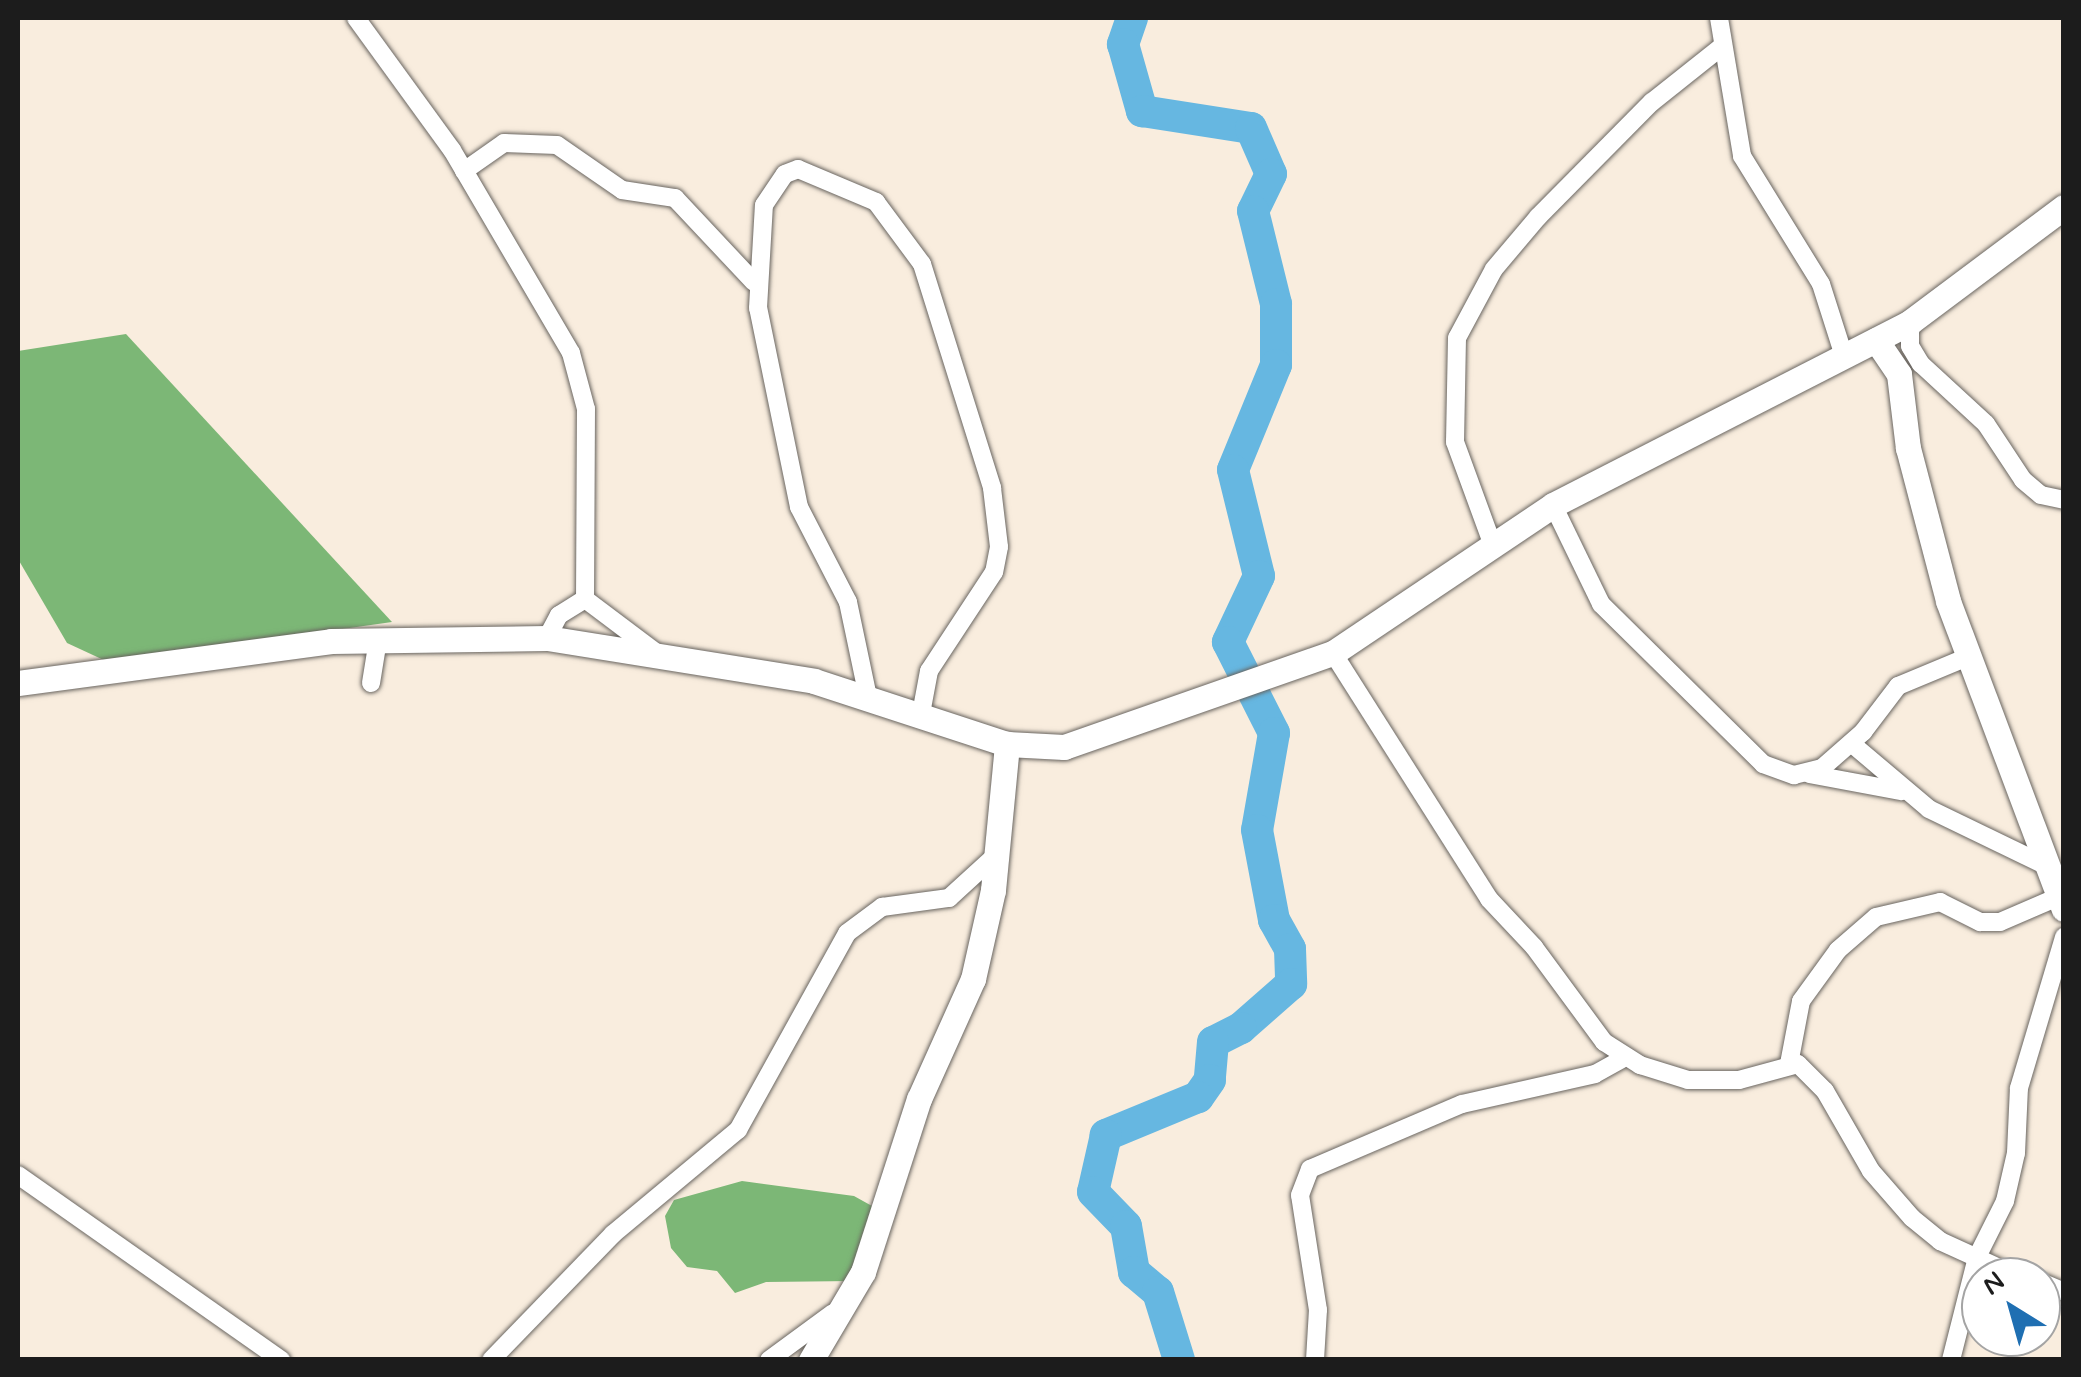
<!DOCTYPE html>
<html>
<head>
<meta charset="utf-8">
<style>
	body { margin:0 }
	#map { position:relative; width:2081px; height:1377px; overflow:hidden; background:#f9edde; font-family:Mynerve,sans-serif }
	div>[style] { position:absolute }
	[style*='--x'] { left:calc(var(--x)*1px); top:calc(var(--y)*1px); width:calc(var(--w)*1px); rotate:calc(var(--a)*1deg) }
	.forest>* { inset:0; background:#7cb776 }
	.river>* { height:32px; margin:-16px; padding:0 16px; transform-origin:16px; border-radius:16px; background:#66b7e1 }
	.roads { filter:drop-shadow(0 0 2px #696560) drop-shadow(0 0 2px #696560) }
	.street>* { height:18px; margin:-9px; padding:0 9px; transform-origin:9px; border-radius:9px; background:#fff }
	.secondary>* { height:25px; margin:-12.5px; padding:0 12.5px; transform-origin:12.5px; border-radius:12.5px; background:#fff }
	span { translate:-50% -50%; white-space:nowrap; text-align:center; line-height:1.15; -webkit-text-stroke:8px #fff; paint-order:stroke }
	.frame { position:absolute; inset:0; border:20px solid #1c1c1c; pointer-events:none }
	.north { position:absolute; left:1961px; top:1257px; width:100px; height:100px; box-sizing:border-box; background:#fff; border:2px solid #a4a4a4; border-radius:50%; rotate:323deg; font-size:28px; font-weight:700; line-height:40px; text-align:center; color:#1c1c1c }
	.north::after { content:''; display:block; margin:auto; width:35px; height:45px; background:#1f6fb2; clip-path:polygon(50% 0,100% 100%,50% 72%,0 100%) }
</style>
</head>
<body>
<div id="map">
	<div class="forest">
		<div style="clip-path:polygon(126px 334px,392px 622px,108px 662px,67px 643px,18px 559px,18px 351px)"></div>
		<div style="clip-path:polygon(742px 1181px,854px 1196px,872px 1206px,853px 1281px,766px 1282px,735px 1293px,717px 1271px,687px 1267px,671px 1248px,665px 1216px,674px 1200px)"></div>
	</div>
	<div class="river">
		<div style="--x:1132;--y:18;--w:28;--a:109"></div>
		<div style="--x:1123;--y:44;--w:70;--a:74.2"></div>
		<div style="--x:1142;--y:111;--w:110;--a:8.9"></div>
		<div style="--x:1251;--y:128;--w:50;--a:66.5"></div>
		<div style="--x:1271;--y:174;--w:41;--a:115.9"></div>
		<div style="--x:1253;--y:211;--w:96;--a:76.1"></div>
		<div style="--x:1276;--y:304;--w:61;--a:90"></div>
		<div style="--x:1276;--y:365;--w:113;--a:112.3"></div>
		<div style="--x:1233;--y:470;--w:109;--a:76.2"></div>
		<div style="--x:1259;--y:576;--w:73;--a:115.2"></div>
		<div style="--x:1228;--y:642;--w:102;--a:63.2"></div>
		<div style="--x:1274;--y:733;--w:98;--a:99.9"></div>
		<div style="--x:1257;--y:830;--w:92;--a:79.3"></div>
		<div style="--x:1274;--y:920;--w:33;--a:61"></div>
		<div style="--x:1290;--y:949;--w:35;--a:88"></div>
		<div style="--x:1291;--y:984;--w:67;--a:138.7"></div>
		<div style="--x:1241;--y:1028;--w:31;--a:153"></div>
		<div style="--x:1213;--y:1042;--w:38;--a:95"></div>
		<div style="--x:1210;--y:1080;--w:21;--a:125"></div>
		<div style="--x:1198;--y:1097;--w:100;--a:157.6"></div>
		<div style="--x:1106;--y:1135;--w:58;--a:102.8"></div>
		<div style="--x:1093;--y:1192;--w:47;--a:45.9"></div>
		<div style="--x:1126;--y:1226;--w:47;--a:80.1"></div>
		<div style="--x:1134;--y:1272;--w:31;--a:40"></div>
		<div style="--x:1158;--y:1292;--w:71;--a:72.8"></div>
	</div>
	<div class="roads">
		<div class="street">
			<div style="--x:356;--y:18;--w:163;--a:54"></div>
			<div style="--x:452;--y:150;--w:235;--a:59.6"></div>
			<div style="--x:571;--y:353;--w:58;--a:75"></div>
			<div style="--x:586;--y:409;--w:190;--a:90.3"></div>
			<div style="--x:585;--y:599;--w:31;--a:148"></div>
			<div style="--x:559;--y:615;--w:26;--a:118"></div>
			<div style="--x:1719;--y:18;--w:140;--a:80.5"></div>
			<div style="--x:1742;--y:156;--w:150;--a:58.3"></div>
			<div style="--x:1821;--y:284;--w:76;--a:72.3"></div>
			<div style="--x:464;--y:171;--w:49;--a:-35"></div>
			<div style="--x:504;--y:143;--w:53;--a:2.2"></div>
			<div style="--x:557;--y:145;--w:79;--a:34.7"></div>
			<div style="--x:622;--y:190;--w:54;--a:8.6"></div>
			<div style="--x:675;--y:198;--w:115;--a:46.8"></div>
			<div style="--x:1910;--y:322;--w:24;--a:90"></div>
			<div style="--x:1910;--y:346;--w:21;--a:59"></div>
			<div style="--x:1921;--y:364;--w:88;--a:42.7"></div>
			<div style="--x:1986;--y:424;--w:67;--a:56.5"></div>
			<div style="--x:2023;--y:480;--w:23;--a:40"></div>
			<div style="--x:2041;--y:495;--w:24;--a:12"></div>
			<div style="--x:1553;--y:505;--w:110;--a:64.1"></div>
			<div style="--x:1601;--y:604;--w:228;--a:44.6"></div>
			<div style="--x:1763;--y:764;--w:33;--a:20"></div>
			<div style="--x:1794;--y:775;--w:29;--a:-14"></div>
			<div style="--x:1822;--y:768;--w:55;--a:-41.3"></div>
			<div style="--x:1863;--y:732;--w:58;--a:-52.7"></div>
			<div style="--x:1898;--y:686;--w:78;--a:-22.6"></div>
			<div style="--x:1492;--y:543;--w:108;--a:-110.1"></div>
			<div style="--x:1455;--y:442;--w:104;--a:-88.9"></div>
			<div style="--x:1457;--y:338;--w:78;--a:-61.8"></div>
			<div style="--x:1494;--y:269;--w:68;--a:-49.8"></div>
			<div style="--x:1538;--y:217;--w:162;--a:-45.3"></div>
			<div style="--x:1652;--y:102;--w:87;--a:-38.5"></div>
			<div style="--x:585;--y:599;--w:86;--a:37"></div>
			<div style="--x:1333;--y:653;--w:291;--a:57.6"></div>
			<div style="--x:1489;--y:899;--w:66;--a:46.8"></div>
			<div style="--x:1534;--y:947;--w:118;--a:53.6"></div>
			<div style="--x:1604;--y:1042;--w:43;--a:32.6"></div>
			<div style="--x:1640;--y:1065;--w:50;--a:17.4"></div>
			<div style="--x:1688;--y:1080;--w:51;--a:0"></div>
			<div style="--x:1739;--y:1080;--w:61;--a:-15.2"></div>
			<div style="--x:1798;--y:1064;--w:38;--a:45"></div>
			<div style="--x:1825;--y:1091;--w:92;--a:60.1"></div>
			<div style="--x:1871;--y:1171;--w:62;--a:48.9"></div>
			<div style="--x:1912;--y:1218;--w:36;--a:39"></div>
			<div style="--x:1940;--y:1241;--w:87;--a:24.5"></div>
			<div style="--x:371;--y:683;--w:44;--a:-80.8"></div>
			<div style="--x:868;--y:697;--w:97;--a:-101.9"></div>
			<div style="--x:848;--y:602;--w:107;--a:-117.3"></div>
			<div style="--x:799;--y:507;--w:203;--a:-101.6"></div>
			<div style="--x:758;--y:308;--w:103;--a:-86.7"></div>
			<div style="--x:764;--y:205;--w:37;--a:-56"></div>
			<div style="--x:785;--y:174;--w:14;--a:-21"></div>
			<div style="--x:798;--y:169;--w:85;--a:22.9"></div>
			<div style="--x:876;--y:202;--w:77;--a:53.4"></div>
			<div style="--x:922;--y:264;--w:235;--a:72.6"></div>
			<div style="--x:992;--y:488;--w:59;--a:83.2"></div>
			<div style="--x:999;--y:547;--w:25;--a:101"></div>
			<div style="--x:994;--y:572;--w:118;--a:123.3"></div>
			<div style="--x:929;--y:671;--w:49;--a:100.6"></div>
			<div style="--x:1851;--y:743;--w:102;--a:40.2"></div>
			<div style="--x:1929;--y:809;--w:133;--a:25.8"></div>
			<div style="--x:1809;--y:774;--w:94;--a:10.5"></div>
			<div style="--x:1789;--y:1064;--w:64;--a:-79.2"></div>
			<div style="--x:1801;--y:1001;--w:63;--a:-54"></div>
			<div style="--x:1838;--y:950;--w:50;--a:-41"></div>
			<div style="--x:1876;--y:917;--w:66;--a:-13.2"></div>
			<div style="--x:1940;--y:902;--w:45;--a:26.6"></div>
			<div style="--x:1980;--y:922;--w:20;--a:0"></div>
			<div style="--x:2000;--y:922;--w:65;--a:-23.4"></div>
			<div style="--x:18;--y:1175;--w:322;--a:35.1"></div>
			<div style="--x:2041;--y:1282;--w:25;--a:23"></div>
			<div style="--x:491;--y:1360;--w:175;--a:-45.9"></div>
			<div style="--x:613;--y:1234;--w:163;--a:-39.8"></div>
			<div style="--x:738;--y:1130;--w:225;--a:-61"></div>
			<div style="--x:847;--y:933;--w:44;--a:-36.6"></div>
			<div style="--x:882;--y:907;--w:68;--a:-7.7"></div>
			<div style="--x:949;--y:898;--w:64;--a:-42.5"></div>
			<div style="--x:769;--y:1360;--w:79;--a:-36.3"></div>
			<div style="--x:1315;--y:1360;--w:50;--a:-86.6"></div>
			<div style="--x:1318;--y:1310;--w:116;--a:-98.9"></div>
			<div style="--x:1300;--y:1195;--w:28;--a:-69"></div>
			<div style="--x:1310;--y:1169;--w:165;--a:-23.2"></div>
			<div style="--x:1462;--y:1104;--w:136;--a:-12.7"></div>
			<div style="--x:1595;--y:1074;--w:33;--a:-29"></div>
			<div style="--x:1951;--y:1360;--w:106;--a:-75.8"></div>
			<div style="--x:1977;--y:1257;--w:63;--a:-63.4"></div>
			<div style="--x:2005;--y:1201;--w:49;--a:-77.1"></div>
			<div style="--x:2016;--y:1153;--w:65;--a:-87.4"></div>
			<div style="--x:2019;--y:1088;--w:158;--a:-73.4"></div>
		</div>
		<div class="secondary">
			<div style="--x:1876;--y:340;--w:41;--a:55.9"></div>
			<div style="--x:1899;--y:374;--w:75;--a:83.1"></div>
			<div style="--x:1908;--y:448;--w:158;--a:75.3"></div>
			<div style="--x:1948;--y:601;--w:329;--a:69.4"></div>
			<div style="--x:18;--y:683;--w:316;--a:-7.6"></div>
			<div style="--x:331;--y:641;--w:216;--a:-0.8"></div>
			<div style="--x:547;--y:638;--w:270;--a:9.1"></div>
			<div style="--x:814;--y:681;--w:203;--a:18.1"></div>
			<div style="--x:1007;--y:744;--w:57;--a:3"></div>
			<div style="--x:1064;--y:747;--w:285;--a:-19.3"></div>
			<div style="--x:1333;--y:653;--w:265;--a:-33.9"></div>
			<div style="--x:1553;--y:505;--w:401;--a:-27.1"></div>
			<div style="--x:1910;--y:322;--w:192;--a:-36.8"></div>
			<div style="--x:811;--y:1360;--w:102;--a:-59.4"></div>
			<div style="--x:863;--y:1272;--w:182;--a:-72.1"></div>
			<div style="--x:919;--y:1099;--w:132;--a:-65.8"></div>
			<div style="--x:973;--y:979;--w:91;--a:-77.3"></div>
			<div style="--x:993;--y:890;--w:147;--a:-84.5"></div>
		</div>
	</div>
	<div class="frame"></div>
	<div class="north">N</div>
</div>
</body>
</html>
